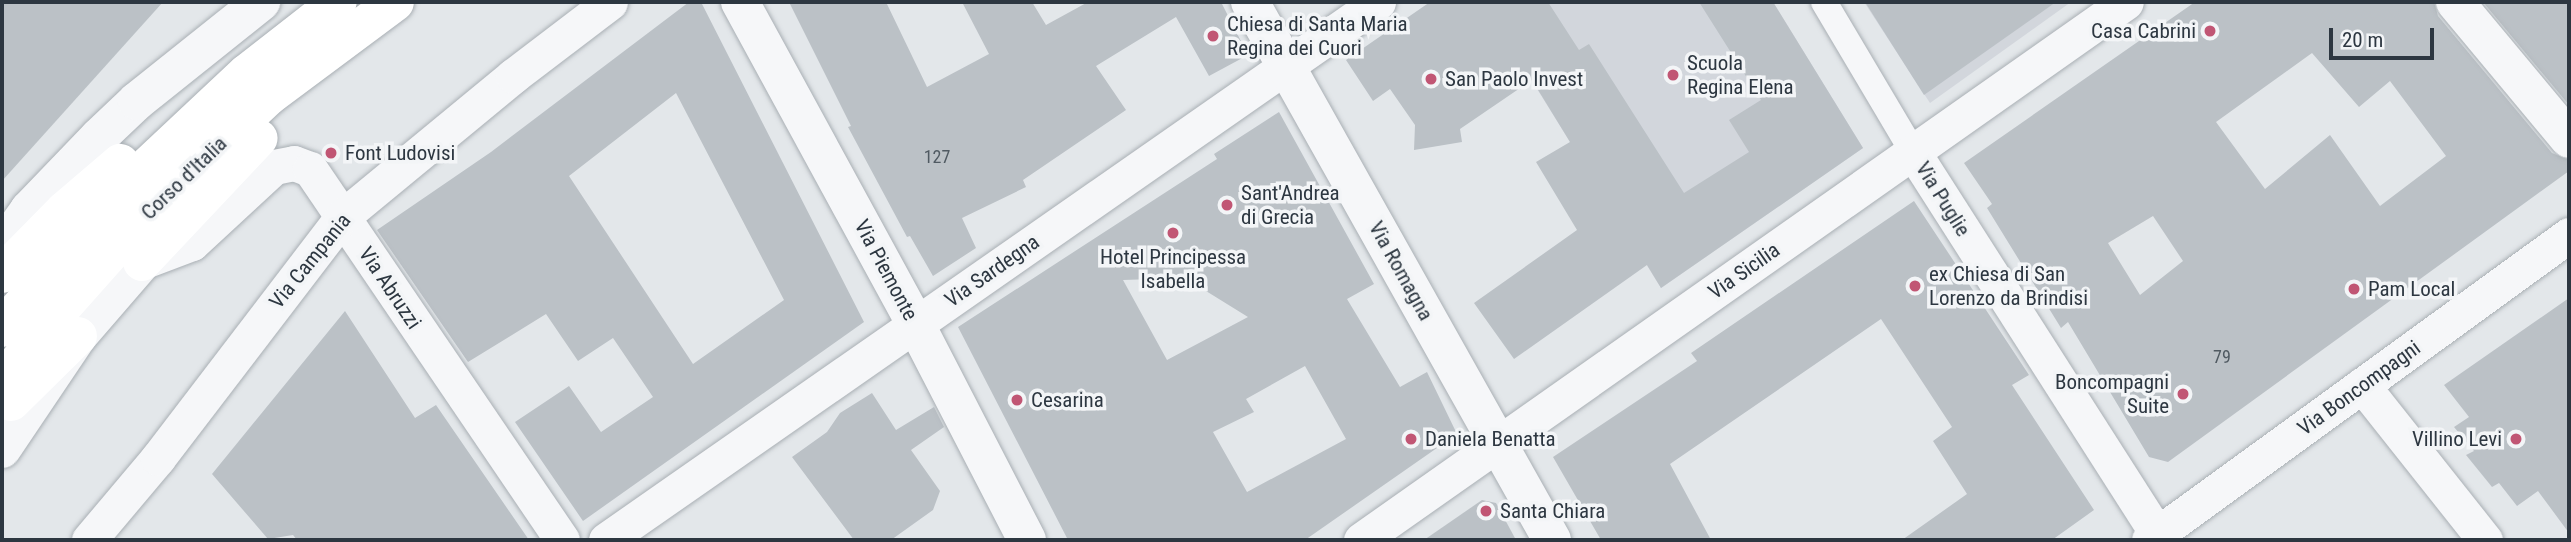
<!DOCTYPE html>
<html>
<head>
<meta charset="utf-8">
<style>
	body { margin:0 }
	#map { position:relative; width:2571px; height:542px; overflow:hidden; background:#e3e7ea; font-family:"Roboto Condensed",sans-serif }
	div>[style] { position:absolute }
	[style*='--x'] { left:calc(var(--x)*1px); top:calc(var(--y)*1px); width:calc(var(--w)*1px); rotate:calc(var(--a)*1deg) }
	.built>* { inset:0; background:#d2d6dc }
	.building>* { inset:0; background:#bbc1c6 }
	.roads { filter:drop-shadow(0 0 2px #a9afb4) drop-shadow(0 0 2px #a9afb4) }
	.pedestrian>* { height:26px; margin:-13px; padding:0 13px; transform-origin:13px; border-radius:13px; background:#f6f7f9 }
	.minor>* { height:35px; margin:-17.5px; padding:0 17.5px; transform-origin:17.5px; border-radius:17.5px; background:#f6f7f9 }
	.tertiary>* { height:38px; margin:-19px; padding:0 19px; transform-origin:19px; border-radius:19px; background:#f6f7f9 }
	.primary>* { height:38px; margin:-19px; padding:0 19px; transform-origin:19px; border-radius:19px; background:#fff }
	.dots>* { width:19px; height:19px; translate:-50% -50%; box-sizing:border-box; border:4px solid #f3f5f7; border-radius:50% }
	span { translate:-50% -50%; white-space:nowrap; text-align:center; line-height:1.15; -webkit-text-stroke:7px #f3f5f7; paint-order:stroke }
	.number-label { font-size:18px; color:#505a62 }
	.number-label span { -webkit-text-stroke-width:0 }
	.poi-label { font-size:21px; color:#2d3741 }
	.left { translate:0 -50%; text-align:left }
	.right { translate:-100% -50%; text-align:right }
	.street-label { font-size:21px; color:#2d3741 }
	.frame { position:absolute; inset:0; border:4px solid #2d3741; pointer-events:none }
	.scale { position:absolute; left:2329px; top:28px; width:105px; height:32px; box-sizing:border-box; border:4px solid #2d3741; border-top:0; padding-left:9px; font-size:21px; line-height:24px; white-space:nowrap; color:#2d3741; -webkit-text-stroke:5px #f3f5f7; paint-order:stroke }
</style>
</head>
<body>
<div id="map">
	<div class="built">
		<div style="clip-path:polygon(1483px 2px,1773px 2px,1863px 148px,1661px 288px)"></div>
		<div style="clip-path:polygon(1864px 2px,2071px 2px,1930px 103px)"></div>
	</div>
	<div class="building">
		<div style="clip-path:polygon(2px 2px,163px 2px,2px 181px)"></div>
		<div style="clip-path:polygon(evenodd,689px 2px,701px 2px,864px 322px,583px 521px,515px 422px,569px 386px,601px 432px,653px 397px,613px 338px,578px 361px,546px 314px,468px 362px,377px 230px,491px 152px,689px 2px,676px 93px,784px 300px,693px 364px,569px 176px,676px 93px)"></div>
		<div style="clip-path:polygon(789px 2px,886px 2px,927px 87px,989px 54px,962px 2px,1032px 2px,1046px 25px,1088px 2px,1221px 2px,1248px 55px,1209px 76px,1176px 17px,1096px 66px,1126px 110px,1023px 180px,1026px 187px,962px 218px,976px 248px,933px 276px,910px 236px,907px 237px,848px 127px,851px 126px)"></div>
		<div style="clip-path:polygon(1430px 2px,1548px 2px,1579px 50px,1589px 44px,1684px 193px,1749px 152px,1729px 120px,1761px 100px,1699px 2px,1773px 2px,1863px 148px,1661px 288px,1647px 265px,1514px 359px,1474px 303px,1577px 230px,1536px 162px,1570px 142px,1532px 80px,1460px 129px,1462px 142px,1414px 150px,1415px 125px,1390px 89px,1373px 101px,1346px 60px)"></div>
		<div style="clip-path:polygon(1865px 2px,2056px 2px,1924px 95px)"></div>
		<div style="clip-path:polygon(evenodd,2195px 2px,2434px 2px,2438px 16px,2552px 153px,2569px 160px,2569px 171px,2168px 462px,2149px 457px,2068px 322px,2061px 328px,1987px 208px,1992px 204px,1964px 163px,2195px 2px,2312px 53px,2359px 107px,2390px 81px,2446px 156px,2380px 206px,2330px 135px,2265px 189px,2216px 122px,2312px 53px,2195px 2px,2153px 216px,2183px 261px,2140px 295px,2108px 243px,2153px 216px)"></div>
		<div style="clip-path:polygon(2483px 2px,2569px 2px,2569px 105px)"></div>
		<div style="clip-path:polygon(evenodd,1279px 112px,1374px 284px,1347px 299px,1400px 387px,1427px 372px,1457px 434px,1305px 540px,1068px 540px,958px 327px,1217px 159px,1214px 154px,1279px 112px,1185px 278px,1248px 317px,1167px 360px,1123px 280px,1185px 278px,1279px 112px,1305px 366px,1346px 439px,1247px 492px,1213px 432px,1254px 412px,1246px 399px,1305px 366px)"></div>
		<div style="clip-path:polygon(1914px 201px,2029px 375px,2012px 385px,2094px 510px,2052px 540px,1902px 540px,1967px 494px,1933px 441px,1952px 427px,1881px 319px,1670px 464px,1711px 540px,1601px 540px,1553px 457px,1697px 361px,1691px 353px)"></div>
		<div style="clip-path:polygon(2569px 298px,2569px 533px,2538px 491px,2517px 506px,2499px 483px,2492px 487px,2466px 455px,2474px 451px,2454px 427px,2469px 417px,2444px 385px)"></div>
		<div style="clip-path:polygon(345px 311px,415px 418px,436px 405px,529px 540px,297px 540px,293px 535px,268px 539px,212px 474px)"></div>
		<div style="clip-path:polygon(872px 393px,896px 430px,934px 407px,944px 427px,911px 450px,940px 491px,933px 510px,891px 540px,854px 540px,792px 457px,827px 432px,840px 413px)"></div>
		<div style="clip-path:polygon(1482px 500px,1496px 503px,1516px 540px,1424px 540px)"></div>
	</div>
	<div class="roads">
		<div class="pedestrian">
			<div style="--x:1824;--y:2;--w:174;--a:59.3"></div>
		</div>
		<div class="minor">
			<div style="--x:1913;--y:152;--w:453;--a:57.4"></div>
			<div style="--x:142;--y:262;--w:53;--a:-20.8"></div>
			<div style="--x:192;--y:243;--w:112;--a:-42.8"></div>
			<div style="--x:274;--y:167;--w:20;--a:-11"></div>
			<div style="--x:294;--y:163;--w:17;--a:21"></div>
			<div style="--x:310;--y:169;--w:448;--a:55.8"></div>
			<div style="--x:2362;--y:385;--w:198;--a:51.6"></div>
			<div style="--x:89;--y:540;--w:107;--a:-49.9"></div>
			<div style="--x:158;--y:458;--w:303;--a:-52.6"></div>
			<div style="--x:342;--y:217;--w:222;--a:-39.5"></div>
			<div style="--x:513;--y:76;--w:122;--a:-37.3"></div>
			<div style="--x:606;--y:540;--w:941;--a:-34.87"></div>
			<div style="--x:1361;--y:540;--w:935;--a:-35.12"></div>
			<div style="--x:2149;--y:540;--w:519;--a:-35.99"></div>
		</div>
		<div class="tertiary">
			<div style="--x:740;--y:2;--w:368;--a:61.4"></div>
			<div style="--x:916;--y:325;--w:242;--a:62.7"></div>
			<div style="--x:1250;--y:2;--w:617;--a:60.69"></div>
			<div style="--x:2455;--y:2;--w:178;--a:50.2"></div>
			<div style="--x:2;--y:248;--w:47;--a:-54.6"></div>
			<div style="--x:29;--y:210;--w:101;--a:-46.2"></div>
			<div style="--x:99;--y:137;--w:52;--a:-43.5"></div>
			<div style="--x:137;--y:101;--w:159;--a:-38.6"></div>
			<div style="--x:2;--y:449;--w:136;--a:-56.1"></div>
			<div style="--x:78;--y:336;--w:98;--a:-49.1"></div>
		</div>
		<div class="primary">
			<div style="--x:142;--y:262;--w:170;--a:-46.7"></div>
			<div style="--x:2;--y:274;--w:88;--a:-45.5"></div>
			<div style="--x:64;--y:211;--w:74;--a:-40.6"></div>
			<div style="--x:2;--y:328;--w:160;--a:-49"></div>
			<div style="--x:107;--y:207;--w:47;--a:-45.9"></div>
			<div style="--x:140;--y:173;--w:146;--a:-43.1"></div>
			<div style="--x:247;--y:73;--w:115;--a:-38"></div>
			<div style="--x:2;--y:383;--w:76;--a:-52.5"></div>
			<div style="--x:48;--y:323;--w:125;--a:-48.3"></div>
			<div style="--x:131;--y:230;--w:100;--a:-45"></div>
			<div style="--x:202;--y:159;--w:92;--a:-43.2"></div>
			<div style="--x:269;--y:96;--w:157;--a:-36.7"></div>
			<div style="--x:11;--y:402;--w:94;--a:-44.6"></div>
		</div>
	</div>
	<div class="dots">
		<div style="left:2210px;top:31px;background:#c15674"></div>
		<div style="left:1213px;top:36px;background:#c15674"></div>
		<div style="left:1673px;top:75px;background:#c15674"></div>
		<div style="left:1431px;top:79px;background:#c15674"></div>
		<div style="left:331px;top:153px;background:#c15674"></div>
		<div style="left:1227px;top:205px;background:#c15674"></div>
		<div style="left:1173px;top:233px;background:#c15674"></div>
		<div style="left:1915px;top:286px;background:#c15674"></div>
		<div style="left:2354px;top:289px;background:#c15674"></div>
		<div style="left:2183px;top:394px;background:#c15674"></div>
		<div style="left:1017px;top:400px;background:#c15674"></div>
		<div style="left:1411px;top:439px;background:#c15674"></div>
		<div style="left:2516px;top:439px;background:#c15674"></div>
		<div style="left:1486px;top:511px;background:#c15674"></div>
	</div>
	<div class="number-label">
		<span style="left:937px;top:157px">127</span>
		<span style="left:2222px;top:357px">79</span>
	</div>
	<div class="poi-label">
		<span class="left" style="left:1227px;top:36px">Chiesa di Santa Maria<br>Regina dei Cuori</span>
		<span class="right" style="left:2196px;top:31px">Casa Cabrini</span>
		<span class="left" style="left:1687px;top:75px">Scuola<br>Regina Elena</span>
		<span class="left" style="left:1445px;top:79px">San Paolo Invest</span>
		<span class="left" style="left:345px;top:153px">Font Ludovisi</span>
		<span class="left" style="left:1241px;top:205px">Sant'Andrea<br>di Grecia</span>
		<span style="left:1173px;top:269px">Hotel Principessa<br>Isabella</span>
		<span class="left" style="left:1929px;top:286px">ex Chiesa di San<br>Lorenzo da Brindisi</span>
		<span class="left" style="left:2368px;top:289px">Pam Local</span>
		<span class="right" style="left:2169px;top:394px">Boncompagni<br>Suite</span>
		<span class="left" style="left:1031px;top:400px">Cesarina</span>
		<span class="left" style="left:1425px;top:439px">Daniela Benatta</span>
		<span class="right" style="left:2502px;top:439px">Villino Levi</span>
		<span class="left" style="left:1500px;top:511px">Santa Chiara</span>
	</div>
	<div class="street-label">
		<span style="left:184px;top:178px;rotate:-44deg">Corso d'Italia</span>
		<span style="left:1943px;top:199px;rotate:58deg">Via Puglie</span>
		<span style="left:310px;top:261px;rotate:-51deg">Via Campania</span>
		<span style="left:886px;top:270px;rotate:62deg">Via Piemonte</span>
		<span style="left:992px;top:271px;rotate:-35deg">Via Sardegna</span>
		<span style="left:1401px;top:271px;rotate:61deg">Via Romagna</span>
		<span style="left:1744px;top:271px;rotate:-35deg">Via Sicilia</span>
		<span style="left:390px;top:288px;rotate:56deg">Via Abruzzi</span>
		<span style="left:2359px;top:388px;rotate:-36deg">Via Boncompagni</span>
	</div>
	<div class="frame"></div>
	<div class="scale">20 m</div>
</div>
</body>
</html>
